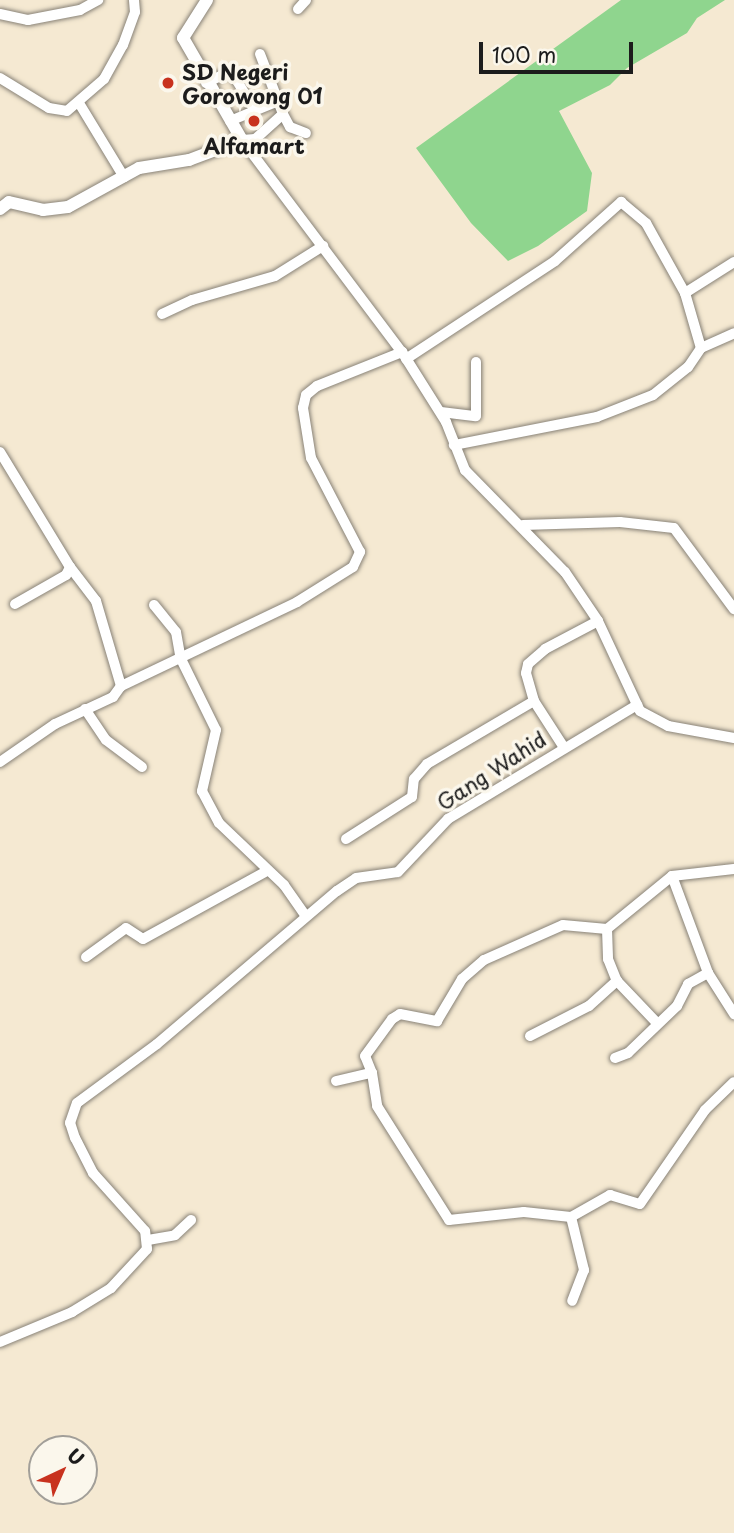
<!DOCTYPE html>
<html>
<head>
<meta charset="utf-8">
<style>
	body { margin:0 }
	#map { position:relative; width:734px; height:1533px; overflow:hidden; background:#f5e9d2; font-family:"Playpen Sans",sans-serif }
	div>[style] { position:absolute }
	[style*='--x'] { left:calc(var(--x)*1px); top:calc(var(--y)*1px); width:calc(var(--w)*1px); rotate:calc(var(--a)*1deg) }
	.green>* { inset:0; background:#8fd58e }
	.roads { filter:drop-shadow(0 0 2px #888277) drop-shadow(0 0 2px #888277) }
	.minor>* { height:10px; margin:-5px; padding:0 5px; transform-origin:5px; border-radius:5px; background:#fff }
	.tertiary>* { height:12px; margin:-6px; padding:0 6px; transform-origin:6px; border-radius:6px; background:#fff }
	.dots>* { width:19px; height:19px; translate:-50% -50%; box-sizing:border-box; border:4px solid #fbf7ec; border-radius:50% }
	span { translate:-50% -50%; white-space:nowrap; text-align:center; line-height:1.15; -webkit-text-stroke:7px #fbf7ec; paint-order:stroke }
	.poi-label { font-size:21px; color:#1c1c1c; font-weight:700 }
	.left { translate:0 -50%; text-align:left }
	.street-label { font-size:21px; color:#1c1c1c }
	.north { position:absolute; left:28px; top:1435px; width:70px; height:70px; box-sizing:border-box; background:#fbf7ec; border:2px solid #a29f99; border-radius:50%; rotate:44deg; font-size:19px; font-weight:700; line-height:28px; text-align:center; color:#1c1c1c }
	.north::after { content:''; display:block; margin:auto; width:24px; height:32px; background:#c8321e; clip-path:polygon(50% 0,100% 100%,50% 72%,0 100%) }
	.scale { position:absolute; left:479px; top:42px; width:154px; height:32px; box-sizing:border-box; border:4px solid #1c1c1c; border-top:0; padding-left:9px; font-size:21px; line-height:24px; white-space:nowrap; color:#1c1c1c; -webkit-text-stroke:5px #fbf7ec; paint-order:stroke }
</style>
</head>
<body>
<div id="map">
	<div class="green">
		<div style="clip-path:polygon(621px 0,725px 0,697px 18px,687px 33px,627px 68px,610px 85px,559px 111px,592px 173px,587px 211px,538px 246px,508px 261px,471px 223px,416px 148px)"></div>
	</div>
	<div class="roads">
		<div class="minor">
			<div style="--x:298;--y:9;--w:12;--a:-48"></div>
			<div style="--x:0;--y:14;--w:29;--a:12"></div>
			<div style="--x:28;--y:20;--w:53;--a:-10.9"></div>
			<div style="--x:80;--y:10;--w:21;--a:-29"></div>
			<div style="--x:260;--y:54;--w:64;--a:69"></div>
			<div style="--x:283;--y:114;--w:38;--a:138"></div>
			<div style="--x:255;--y:139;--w:13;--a:176"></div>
			<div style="--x:242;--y:140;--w:266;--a:53"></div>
			<div style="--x:402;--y:352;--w:83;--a:57.8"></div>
			<div style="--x:446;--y:422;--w:52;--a:68.4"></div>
			<div style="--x:465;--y:470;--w:143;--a:45.6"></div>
			<div style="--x:565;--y:572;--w:59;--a:56"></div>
			<div style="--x:598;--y:621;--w:99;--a:65"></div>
			<div style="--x:640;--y:711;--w:32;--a:28"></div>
			<div style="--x:668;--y:726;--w:67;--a:10.3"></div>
			<div style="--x:0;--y:78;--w:57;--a:31.5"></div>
			<div style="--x:49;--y:108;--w:18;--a:9"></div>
			<div style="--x:67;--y:111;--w:49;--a:-40.9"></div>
			<div style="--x:104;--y:79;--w:39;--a:-61"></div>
			<div style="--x:123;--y:45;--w:35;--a:-70"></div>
			<div style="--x:135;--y:12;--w:12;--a:-95"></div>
			<div style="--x:206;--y:83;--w:28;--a:-26"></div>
			<div style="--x:231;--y:71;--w:44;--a:58.8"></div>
			<div style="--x:79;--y:103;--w:87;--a:58.7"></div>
			<div style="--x:283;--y:114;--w:15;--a:62"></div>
			<div style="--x:290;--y:127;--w:17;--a:21"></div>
			<div style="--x:230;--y:121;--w:52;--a:-22.6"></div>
			<div style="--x:685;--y:293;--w:58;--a:-32.3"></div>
			<div style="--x:162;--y:314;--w:33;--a:-25"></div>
			<div style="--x:192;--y:300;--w:86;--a:-16.1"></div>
			<div style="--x:275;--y:276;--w:57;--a:-32"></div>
			<div style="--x:701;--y:348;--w:36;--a:-24"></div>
			<div style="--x:406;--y:359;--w:178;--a:-33.3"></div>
			<div style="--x:555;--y:261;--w:89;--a:-41.8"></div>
			<div style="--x:621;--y:202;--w:33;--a:40"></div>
			<div style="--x:646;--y:223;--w:80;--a:60.9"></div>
			<div style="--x:685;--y:293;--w:57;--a:73.8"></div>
			<div style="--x:701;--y:348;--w:23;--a:124"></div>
			<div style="--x:688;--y:367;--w:45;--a:141.3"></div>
			<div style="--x:653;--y:395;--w:60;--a:158.6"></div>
			<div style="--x:597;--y:417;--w:146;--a:168.9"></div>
			<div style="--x:441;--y:412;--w:35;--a:7"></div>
			<div style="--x:476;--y:416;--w:54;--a:-90"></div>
			<div style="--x:0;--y:452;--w:135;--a:58.7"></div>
			<div style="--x:70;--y:567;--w:43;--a:52.6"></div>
			<div style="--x:96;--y:601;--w:89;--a:73.6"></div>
			<div style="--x:523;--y:525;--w:97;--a:-1.8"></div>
			<div style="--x:620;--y:522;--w:54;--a:6.3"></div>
			<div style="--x:674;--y:528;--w:101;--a:53.5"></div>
			<div style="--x:15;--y:604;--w:59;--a:-29.6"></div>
			<div style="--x:66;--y:575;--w:9;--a:-63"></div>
			<div style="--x:154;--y:605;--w:35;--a:51"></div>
			<div style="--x:176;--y:632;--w:27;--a:80"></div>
			<div style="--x:181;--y:659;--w:79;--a:63.8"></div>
			<div style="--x:216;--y:730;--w:63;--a:102.9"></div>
			<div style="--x:202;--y:791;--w:36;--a:62"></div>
			<div style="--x:219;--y:823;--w:90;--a:43.6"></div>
			<div style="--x:284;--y:885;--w:38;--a:55"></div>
			<div style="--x:85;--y:709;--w:37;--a:56"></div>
			<div style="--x:106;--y:740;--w:45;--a:36.9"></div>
			<div style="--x:563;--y:746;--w:54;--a:-122.8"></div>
			<div style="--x:534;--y:701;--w:29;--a:-106"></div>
			<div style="--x:526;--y:673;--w:9;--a:-77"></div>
			<div style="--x:528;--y:664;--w:23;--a:-41"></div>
			<div style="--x:545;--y:649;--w:60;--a:-27.8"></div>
			<div style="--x:0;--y:762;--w:67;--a:-34.6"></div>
			<div style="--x:55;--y:724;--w:64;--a:-25"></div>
			<div style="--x:113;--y:697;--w:14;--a:-54"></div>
			<div style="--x:121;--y:686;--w:195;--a:-25.5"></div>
			<div style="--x:297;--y:602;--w:66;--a:-32"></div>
			<div style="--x:353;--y:567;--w:17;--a:-65"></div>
			<div style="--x:360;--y:552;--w:106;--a:-117.5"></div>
			<div style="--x:311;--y:458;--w:51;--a:-99.1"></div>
			<div style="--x:303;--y:408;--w:13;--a:-77"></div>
			<div style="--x:306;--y:395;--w:14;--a:-39"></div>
			<div style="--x:317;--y:386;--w:92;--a:-21.8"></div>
			<div style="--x:346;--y:839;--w:78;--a:-32.5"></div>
			<div style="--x:412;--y:797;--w:18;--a:-84"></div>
			<div style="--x:414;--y:779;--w:20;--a:-49"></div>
			<div style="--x:427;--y:764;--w:124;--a:-30.5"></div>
			<div style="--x:672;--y:876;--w:103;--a:69.6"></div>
			<div style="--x:708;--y:973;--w:49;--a:57.6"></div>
			<div style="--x:607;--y:929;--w:30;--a:88"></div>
			<div style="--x:608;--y:959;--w:24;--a:68"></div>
			<div style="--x:617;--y:981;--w:59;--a:46.4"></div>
			<div style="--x:86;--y:957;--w:49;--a:-35.9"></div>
			<div style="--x:126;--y:928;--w:20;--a:33"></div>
			<div style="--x:143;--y:939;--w:139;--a:-28.8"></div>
			<div style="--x:530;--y:1036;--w:66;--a:-27"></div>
			<div style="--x:589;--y:1006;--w:38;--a:-42"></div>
			<div style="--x:615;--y:1058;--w:14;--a:-21"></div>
			<div style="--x:628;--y:1053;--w:68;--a:-43.8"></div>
			<div style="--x:677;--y:1006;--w:25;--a:-63"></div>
			<div style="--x:688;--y:984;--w:23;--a:-29"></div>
			<div style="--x:372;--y:1073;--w:33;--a:81"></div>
			<div style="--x:377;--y:1106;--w:135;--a:57.7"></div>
			<div style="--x:449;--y:1220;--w:75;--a:-6.1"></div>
			<div style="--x:524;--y:1212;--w:47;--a:6.1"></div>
			<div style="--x:571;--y:1217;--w:45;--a:-29.4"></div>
			<div style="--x:610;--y:1195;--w:31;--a:17"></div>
			<div style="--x:640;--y:1204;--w:114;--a:-55.3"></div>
			<div style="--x:705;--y:1110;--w:40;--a:-44"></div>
			<div style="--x:336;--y:1081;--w:37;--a:-13"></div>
			<div style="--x:372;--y:1073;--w:18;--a:-112"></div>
			<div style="--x:365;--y:1056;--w:46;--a:-53.9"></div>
			<div style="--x:392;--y:1019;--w:9;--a:-32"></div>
			<div style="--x:400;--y:1014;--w:38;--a:11"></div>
			<div style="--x:437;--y:1021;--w:49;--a:-59.2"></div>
			<div style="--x:462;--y:979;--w:29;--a:-41"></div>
			<div style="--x:484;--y:960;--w:86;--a:-23.9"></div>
			<div style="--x:563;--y:925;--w:44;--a:5.2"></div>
			<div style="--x:607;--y:929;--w:84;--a:-39.2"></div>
			<div style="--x:672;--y:876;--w:62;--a:-6.4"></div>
			<div style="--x:571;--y:1217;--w:55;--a:76.2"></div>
			<div style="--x:584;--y:1270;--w:33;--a:111"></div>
			<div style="--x:148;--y:1240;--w:27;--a:-10"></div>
			<div style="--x:175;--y:1235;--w:22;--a:-43"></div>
			<div style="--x:0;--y:1342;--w:78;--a:-22.6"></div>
			<div style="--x:72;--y:1312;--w:46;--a:-31.6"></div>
			<div style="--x:111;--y:1288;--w:53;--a:-47.3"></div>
			<div style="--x:147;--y:1249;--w:18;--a:-96"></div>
			<div style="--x:145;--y:1231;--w:78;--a:-131.9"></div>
			<div style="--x:93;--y:1173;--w:39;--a:-117"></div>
			<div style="--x:75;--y:1138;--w:16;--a:-108"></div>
			<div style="--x:70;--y:1123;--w:21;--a:-71"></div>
			<div style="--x:77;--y:1103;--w:99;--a:-36.4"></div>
			<div style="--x:157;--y:1044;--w:236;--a:-40.4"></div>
			<div style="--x:337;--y:891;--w:23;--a:-34"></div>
			<div style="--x:356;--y:878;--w:42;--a:-8.1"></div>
			<div style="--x:398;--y:872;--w:73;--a:-46.7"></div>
			<div style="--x:448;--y:819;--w:221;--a:-31.1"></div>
		</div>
		<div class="tertiary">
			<div style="--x:0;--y:209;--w:11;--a:-38"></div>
			<div style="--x:9;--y:202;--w:35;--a:13"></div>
			<div style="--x:43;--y:210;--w:25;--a:-7"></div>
			<div style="--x:68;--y:207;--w:81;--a:-28.8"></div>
			<div style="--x:139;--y:168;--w:51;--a:-9.1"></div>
			<div style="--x:189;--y:160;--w:57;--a:-20.7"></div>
			<div style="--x:242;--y:140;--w:118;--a:-120"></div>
			<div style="--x:183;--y:38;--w:45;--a:-57.7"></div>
		</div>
	</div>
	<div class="dots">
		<div style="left:168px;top:83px;background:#c8321e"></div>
		<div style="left:254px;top:121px;background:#c8321e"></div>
	</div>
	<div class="poi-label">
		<span class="left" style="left:182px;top:83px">SD Negeri<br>Gorowong 01</span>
		<span style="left:254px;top:145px">Alfamart</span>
	</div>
	<div class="street-label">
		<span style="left:491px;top:770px;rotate:-33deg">Gang Wahid</span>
	</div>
	<div class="north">U</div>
	<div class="scale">100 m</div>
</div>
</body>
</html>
